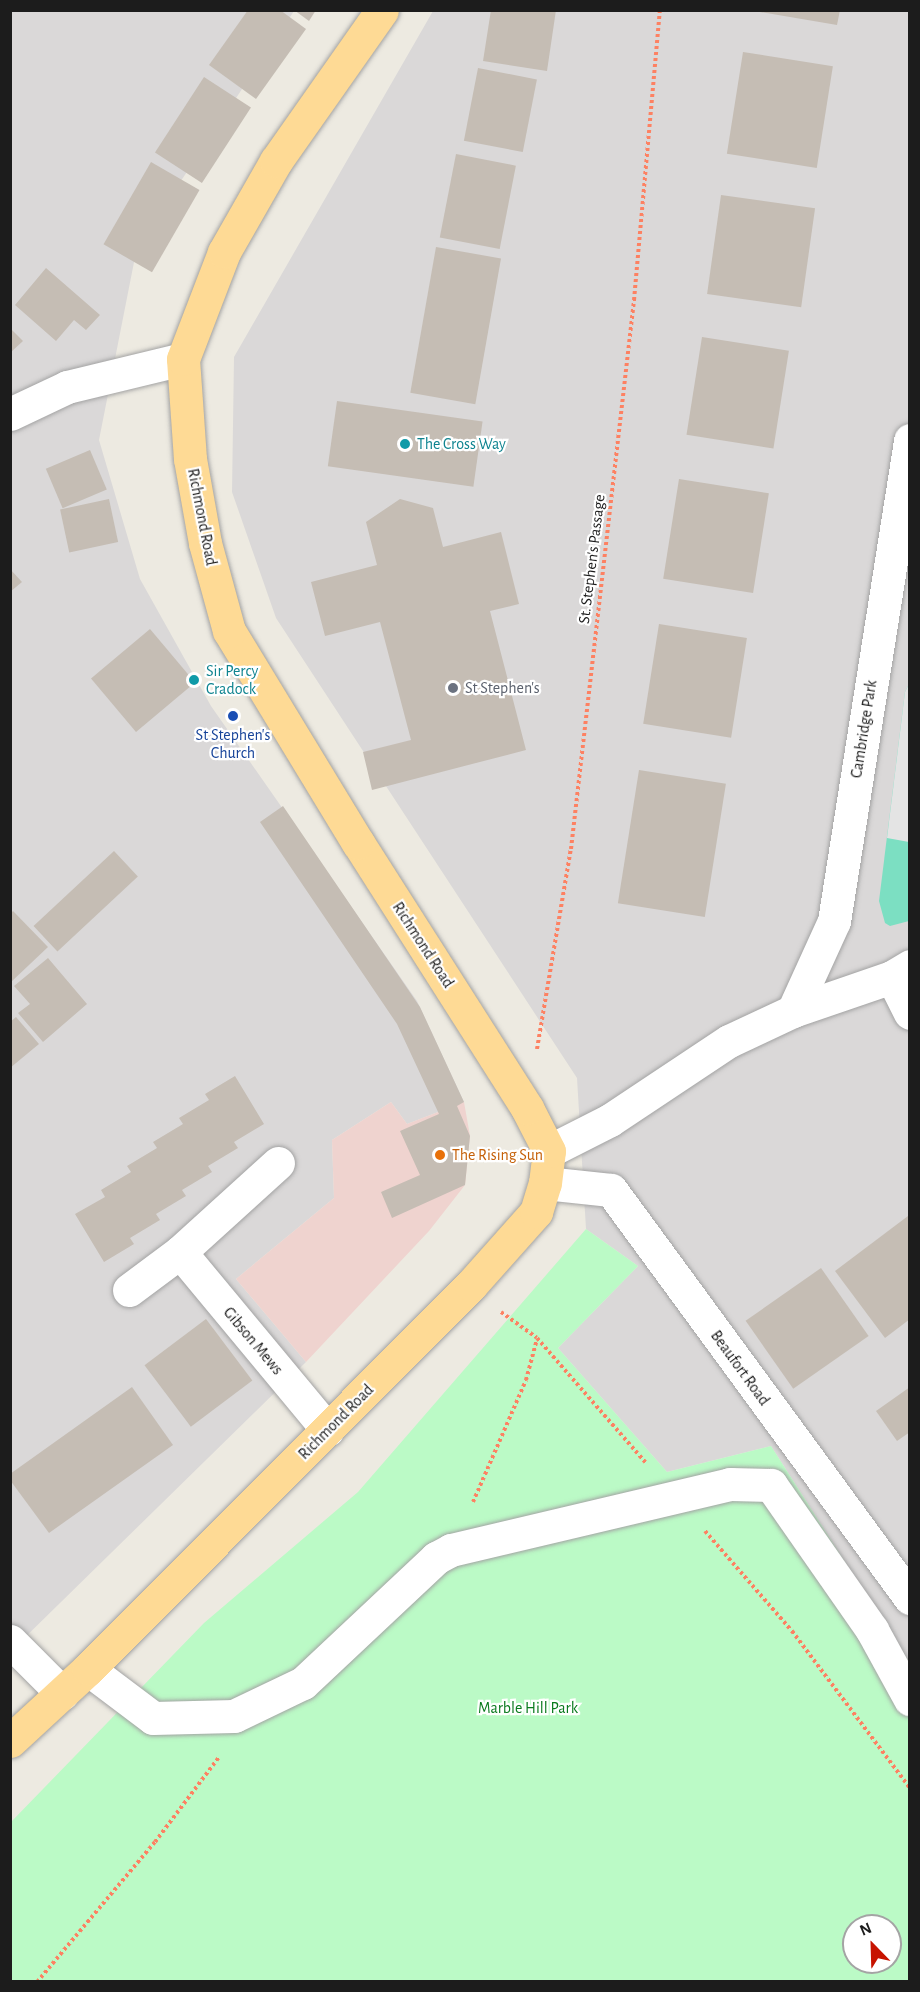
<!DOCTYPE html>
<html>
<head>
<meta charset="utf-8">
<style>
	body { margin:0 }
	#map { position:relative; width:920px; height:1992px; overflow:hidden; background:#edeae1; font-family:"Alegreya Sans",sans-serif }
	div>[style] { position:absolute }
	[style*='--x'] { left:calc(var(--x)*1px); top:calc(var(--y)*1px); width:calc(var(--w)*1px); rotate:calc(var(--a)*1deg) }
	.residential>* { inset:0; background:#dad8d8 }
	.commercial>* { inset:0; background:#efd3cf }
	.park>* { inset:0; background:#bbfac6 }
	.pitch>* { inset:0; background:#7cdfc2 }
	.parking>* { inset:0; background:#e4e4e4 }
	.building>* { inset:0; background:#c5bdb4; transform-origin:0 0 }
	.path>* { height:4px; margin-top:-2px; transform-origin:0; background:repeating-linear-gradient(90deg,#fd8162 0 3px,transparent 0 6px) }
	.roads { filter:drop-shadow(0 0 2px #a3a3a3) drop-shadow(0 0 2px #a3a3a3) }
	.minor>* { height:33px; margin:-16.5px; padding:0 16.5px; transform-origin:16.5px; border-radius:16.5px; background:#fff }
	.major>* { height:33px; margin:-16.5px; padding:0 16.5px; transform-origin:16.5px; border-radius:16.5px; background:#feda95 }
	.dots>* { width:16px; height:16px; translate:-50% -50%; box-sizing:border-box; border:3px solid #fff; border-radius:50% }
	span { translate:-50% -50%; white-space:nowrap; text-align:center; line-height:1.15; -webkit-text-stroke:4.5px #fff; paint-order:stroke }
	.culture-label { font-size:16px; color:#0d838f }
	.left { translate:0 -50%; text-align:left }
	.street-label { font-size:16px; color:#1c1c1c }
	.worship-label { font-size:16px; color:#5b616d }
	.transit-label { font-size:16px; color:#164399 }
	.food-label { font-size:16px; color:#c56008 }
	.park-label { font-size:16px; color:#097a1d }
	.frame { position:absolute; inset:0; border:12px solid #1c1c1c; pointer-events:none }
	.north { position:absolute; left:842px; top:1914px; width:60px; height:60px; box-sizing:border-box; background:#fff; border:2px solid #a4a4a4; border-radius:50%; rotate:337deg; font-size:16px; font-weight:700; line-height:24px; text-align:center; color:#1c1c1c }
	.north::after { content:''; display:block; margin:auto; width:21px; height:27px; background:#c71300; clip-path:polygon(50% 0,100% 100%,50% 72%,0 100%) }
</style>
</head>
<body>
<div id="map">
	<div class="residential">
		<div style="clip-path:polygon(11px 11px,294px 11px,137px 247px,99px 440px,140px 579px,211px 706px,417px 1001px,464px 1102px,407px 1124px,391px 1102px,332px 1140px,334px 1198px,236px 1279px,306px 1362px,11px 1651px)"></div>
		<div style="clip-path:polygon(433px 11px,909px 11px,909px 1662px,771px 1446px,667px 1472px,558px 1348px,638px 1266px,586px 1229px,577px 1078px,276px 618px,232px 492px,234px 357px)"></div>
	</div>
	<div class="commercial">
		<div style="clip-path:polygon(391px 1102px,407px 1124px,464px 1102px,470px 1136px,465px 1185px,429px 1231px,306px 1362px,236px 1279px,334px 1198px,332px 1140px)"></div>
	</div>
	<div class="park">
		<div style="clip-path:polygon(evenodd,586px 1229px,638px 1266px,558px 1348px,667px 1472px,771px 1446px,909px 1662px,909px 1981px,11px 1982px,11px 1822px,204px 1623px,358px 1492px,586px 1229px,854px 1926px,890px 1926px,890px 1962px,854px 1962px,854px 1926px)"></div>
	</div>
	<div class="pitch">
		<div style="clip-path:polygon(909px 684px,909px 921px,890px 926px,885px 923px,879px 901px,905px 692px)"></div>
	</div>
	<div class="parking">
		<div style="clip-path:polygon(909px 684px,910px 842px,909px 842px,887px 838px,905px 692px)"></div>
	</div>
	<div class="building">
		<div style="clip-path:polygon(248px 10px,280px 10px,306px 29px,256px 99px,209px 65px)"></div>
		<div style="clip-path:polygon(294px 10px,316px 10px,309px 21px)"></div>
		<div style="clip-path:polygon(491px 10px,556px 10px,547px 71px,483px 61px)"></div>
		<div style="clip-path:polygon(748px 10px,840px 10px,837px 25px)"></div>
		<div style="left:743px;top:52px;width:91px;height:103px;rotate:9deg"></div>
		<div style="left:478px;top:68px;width:60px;height:74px;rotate:11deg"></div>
		<div style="left:204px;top:77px;width:56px;height:90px;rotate:33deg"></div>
		<div style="left:456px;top:154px;width:61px;height:85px;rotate:11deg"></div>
		<div style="left:151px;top:162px;width:56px;height:95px;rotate:30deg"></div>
		<div style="left:721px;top:195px;width:95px;height:100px;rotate:8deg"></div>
		<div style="left:436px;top:247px;width:66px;height:148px;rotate:10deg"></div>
		<div style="clip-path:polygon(46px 268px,100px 315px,86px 330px,74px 320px,56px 341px,15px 305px)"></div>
		<div style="clip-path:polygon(10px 328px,23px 341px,10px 353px)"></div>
		<div style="left:702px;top:337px;width:88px;height:99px;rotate:9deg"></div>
		<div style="left:337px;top:401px;width:147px;height:66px;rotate:8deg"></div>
		<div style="left:90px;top:450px;width:43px;height:48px;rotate:67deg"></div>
		<div style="left:679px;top:479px;width:91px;height:101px;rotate:9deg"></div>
		<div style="left:109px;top:499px;width:44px;height:50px;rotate:78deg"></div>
		<div style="clip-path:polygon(400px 499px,433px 508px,443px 547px,501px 532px,519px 604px,490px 611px,526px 750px,372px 790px,363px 752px,411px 740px,380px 622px,325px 636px,311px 582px,377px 565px,366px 522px)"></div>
		<div style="clip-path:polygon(10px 569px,22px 582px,10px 592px)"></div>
		<div style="left:659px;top:624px;width:89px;height:101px;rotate:9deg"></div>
		<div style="left:150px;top:629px;width:70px;height:77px;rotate:50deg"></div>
		<div style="left:639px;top:770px;width:88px;height:135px;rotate:9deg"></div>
		<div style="clip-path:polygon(283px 806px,420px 1007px,464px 1102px,457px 1106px,470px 1136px,465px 1185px,392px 1218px,381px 1192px,420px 1175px,400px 1131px,439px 1114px,397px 1024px,260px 822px)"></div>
		<div style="left:114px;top:851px;width:35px;height:110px;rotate:47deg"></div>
		<div style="clip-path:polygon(13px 911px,48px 947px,10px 983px,10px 914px)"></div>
		<div style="clip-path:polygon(48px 958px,87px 1004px,43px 1042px,18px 1013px,30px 1004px,14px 986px)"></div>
		<div style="clip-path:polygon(16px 1017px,39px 1044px,10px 1068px,10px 1022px)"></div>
		<div style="clip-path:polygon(235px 1076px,264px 1124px,234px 1142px,238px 1148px,208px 1166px,212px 1172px,182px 1190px,186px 1196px,156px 1214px,160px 1220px,130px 1238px,134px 1244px,104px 1262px,75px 1214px,105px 1197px,101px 1190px,131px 1172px,127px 1166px,157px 1148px,153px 1142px,183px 1124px,179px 1118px,209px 1100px,205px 1094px)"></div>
		<div style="clip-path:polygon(908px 1216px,910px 1319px,885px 1338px,835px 1271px)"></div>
		<div style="left:821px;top:1268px;width:83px;height:92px;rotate:55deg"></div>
		<div style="left:206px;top:1319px;width:77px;height:77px;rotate:53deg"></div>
		<div style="clip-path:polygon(132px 1387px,173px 1445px,49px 1533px,10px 1480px,10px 1474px)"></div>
		<div style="clip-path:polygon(910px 1387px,910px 1432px,897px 1441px,876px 1411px)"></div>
	</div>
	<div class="path">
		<div style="--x:537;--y:1049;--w:203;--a:-80.4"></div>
		<div style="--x:571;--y:849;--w:553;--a:-83.45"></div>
		<div style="--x:634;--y:300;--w:291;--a:-84.9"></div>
		<div style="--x:501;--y:1312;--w:44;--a:35.8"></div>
		<div style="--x:537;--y:1338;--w:167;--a:48.9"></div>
		<div style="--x:473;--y:1502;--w:133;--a:-66.5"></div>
		<div style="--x:526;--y:1380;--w:42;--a:-75"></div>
		<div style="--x:705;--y:1531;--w:133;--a:49"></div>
		<div style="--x:792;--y:1631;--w:196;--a:53.1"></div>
		<div style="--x:37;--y:1982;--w:183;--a:-49.9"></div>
		<div style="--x:155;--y:1842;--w:106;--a:-53"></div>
	</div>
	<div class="roads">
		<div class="minor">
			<div style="--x:10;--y:414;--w:63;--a:-25.3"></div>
			<div style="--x:67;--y:387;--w:119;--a:-13.6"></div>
			<div style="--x:892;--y:977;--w:40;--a:63.4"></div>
			<div style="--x:793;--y:1011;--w:99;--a:-65.5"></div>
			<div style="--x:834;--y:921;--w:487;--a:-81"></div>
			<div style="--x:549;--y:1151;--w:68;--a:-26.9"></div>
			<div style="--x:610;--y:1120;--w:143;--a:-33.6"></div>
			<div style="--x:729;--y:1041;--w:71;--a:-25.1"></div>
			<div style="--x:793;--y:1011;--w:105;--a:-19"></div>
			<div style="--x:892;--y:977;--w:21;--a:-31"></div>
			<div style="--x:278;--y:1163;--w:132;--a:137.8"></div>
			<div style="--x:180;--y:1252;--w:231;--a:50.3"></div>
			<div style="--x:545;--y:1183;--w:66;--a:6.1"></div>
			<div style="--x:611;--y:1190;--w:506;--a:53.76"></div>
			<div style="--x:129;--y:1290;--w:64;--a:-36.7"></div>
			<div style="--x:10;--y:1641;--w:74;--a:45"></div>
			<div style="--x:88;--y:1669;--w:81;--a:37"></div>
			<div style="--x:153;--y:1718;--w:81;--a:-1.4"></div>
			<div style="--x:234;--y:1716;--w:76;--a:-25.6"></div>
			<div style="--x:303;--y:1683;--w:183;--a:-43.2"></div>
			<div style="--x:436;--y:1558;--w:17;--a:-28"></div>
			<div style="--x:451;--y:1550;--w:287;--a:-13.3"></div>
			<div style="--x:730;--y:1484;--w:41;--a:1.4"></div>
			<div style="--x:771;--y:1485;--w:177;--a:55.1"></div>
			<div style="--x:872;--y:1630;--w:79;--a:61.2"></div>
		</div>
		<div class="major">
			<div style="--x:10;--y:1741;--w:106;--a:-42.7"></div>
			<div style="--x:88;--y:1669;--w:542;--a:-45.07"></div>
			<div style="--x:471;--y:1285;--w:98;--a:-48.3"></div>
			<div style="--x:536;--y:1212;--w:30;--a:-73"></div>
			<div style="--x:545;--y:1183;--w:32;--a:-83"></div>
			<div style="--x:549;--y:1151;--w:48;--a:-117.1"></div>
			<div style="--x:527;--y:1108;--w:314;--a:-122.5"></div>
			<div style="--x:358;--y:843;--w:248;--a:-121.3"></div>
			<div style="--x:229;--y:631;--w:91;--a:-105.3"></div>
			<div style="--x:205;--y:543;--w:85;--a:-100.1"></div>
			<div style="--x:190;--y:459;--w:100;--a:-94"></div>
			<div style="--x:183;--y:359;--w:115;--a:-69"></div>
			<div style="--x:224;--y:252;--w:105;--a:-60.3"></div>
			<div style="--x:276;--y:161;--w:184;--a:-54.9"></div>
		</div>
	</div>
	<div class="dots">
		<div style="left:405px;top:444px;background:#0f9aa8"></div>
		<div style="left:194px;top:680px;background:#0f9aa8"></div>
		<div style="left:453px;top:688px;background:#6b7280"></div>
		<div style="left:233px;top:716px;background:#1a4fb4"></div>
		<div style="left:440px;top:1155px;background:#e8710a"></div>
	</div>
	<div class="culture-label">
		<span class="left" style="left:417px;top:444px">The Cross Way</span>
		<span class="left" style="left:206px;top:680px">Sir Percy<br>Cradock</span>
	</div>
	<div class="street-label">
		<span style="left:202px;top:517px;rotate:79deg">Richmond Road</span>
		<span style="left:592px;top:559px;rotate:-83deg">St. Stephen's Passage</span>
		<span style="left:864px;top:729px;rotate:-81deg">Cambridge Park</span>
		<span style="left:423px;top:945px;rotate:57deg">Richmond Road</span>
		<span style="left:253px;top:1341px;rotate:50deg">Gibson Mews</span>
		<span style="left:740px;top:1368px;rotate:54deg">Beaufort Road</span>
		<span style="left:336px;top:1422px;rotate:-45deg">Richmond Road</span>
	</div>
	<div class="worship-label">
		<span class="left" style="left:465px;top:688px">St Stephen's</span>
	</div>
	<div class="transit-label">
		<span style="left:233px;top:744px">St Stephen's<br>Church</span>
	</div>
	<div class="food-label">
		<span class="left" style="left:452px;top:1155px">The Rising Sun</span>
	</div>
	<div class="park-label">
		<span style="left:528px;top:1708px">Marble Hill Park</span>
	</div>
	<div class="frame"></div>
	<div class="north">N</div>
</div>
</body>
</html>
